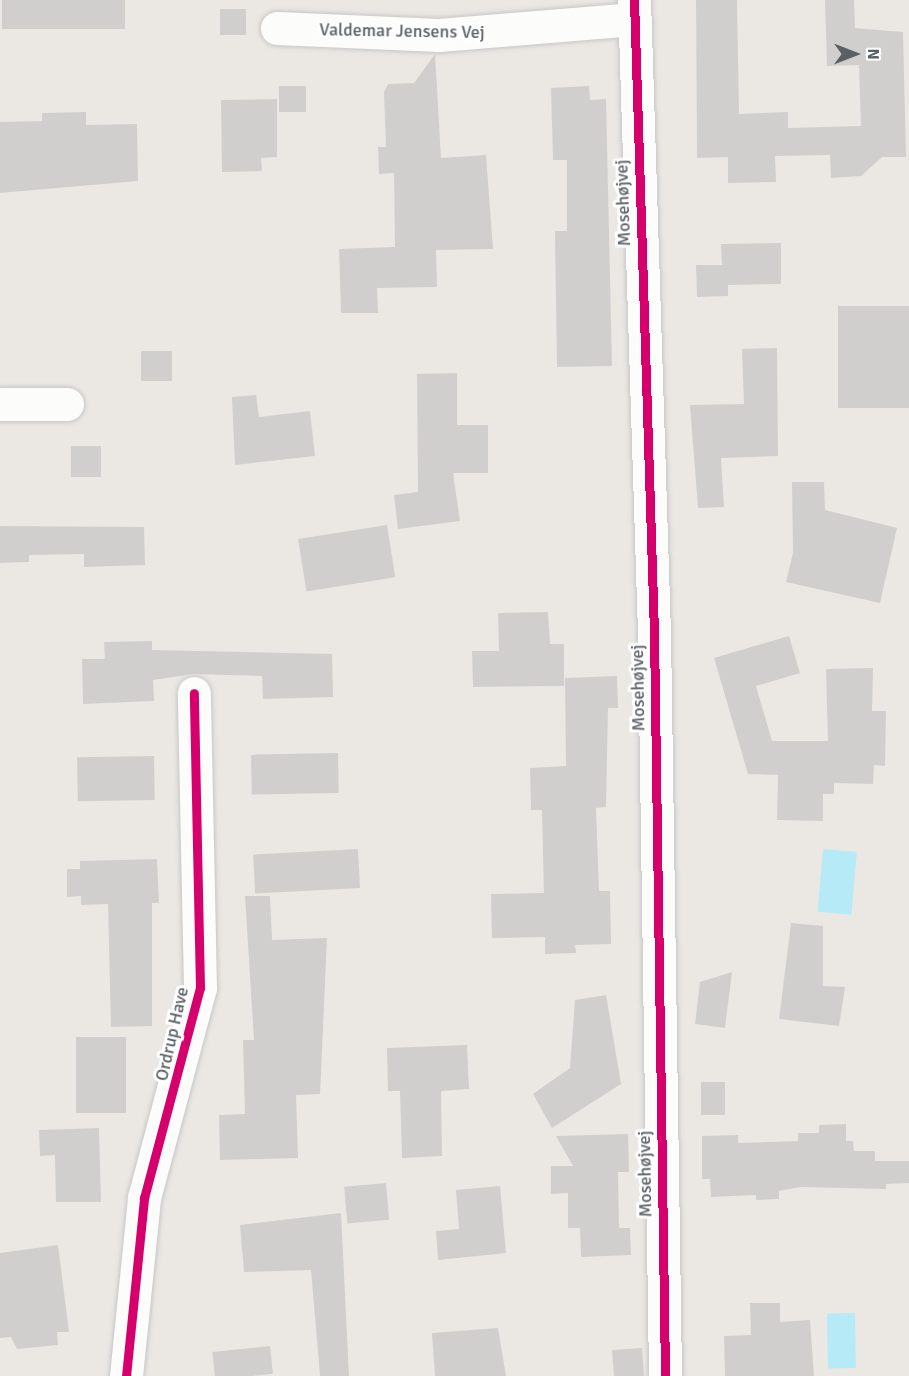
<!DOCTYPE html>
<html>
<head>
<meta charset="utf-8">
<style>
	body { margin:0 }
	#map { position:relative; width:909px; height:1376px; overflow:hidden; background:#ebe8e4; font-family:Signika,sans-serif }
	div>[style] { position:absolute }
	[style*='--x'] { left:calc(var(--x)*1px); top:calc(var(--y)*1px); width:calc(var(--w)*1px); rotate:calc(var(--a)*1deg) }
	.water>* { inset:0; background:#b6eaf7; transform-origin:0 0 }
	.building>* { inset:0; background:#d1cfcd; transform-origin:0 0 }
	.roads { filter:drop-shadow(0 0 2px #c7c7c6) drop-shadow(0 0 2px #c7c7c6) }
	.minor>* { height:33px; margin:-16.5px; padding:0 16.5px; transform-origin:16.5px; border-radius:16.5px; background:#fcfcfb }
	.cycleway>* { height:9px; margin:-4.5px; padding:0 4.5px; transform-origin:4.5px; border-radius:4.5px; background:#d6006c }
	span { translate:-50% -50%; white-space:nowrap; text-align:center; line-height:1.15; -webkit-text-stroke:6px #fff; paint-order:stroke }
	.street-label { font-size:18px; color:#5a6064 }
	.north { position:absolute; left:825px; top:24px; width:60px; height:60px; -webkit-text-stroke:4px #fff; paint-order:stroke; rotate:90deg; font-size:16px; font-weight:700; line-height:24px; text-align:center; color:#5a6064 }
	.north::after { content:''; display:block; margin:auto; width:21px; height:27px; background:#5a6064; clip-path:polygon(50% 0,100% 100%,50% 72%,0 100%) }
</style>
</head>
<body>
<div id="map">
	<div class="water">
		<div style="left:823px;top:849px;width:34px;height:63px;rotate:5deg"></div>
		<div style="left:855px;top:1313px;width:55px;height:28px;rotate:89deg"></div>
	</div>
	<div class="building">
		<div style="left:2px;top:0;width:123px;height:29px"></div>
		<div style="clip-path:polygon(696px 0,737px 0,739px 114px,788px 112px,788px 128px,861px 126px,859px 65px,827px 66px,825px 0,854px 0,855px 28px,903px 32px,906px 157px,882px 157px,861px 176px,831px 178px,830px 155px,775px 156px,776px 182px,728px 183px,728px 157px,697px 158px)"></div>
		<div style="left:220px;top:9px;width:26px;height:26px"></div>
		<div style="clip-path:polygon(435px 54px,441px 158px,486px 155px,493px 249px,436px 250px,437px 287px,377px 288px,378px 313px,341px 313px,339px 249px,395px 247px,394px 173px,379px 174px,378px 147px,386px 147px,384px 92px,388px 84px,414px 83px)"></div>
		<div style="left:306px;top:86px;width:26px;height:27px;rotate:90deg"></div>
		<div style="clip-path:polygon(589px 86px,590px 100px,606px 99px,612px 366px,557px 367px,555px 231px,567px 231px,567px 160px,553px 160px,551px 88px)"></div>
		<div style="clip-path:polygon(277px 99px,277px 157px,261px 158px,262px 171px,222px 172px,221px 100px)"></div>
		<div style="clip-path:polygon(86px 112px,86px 125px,137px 124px,138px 181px,0 193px,0 122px,42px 121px,42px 113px)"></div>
		<div style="clip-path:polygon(781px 243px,781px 284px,728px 285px,728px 296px,697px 297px,696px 265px,722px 265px,721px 244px)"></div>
		<div style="left:838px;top:306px;width:71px;height:102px"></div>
		<div style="clip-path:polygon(777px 348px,778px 456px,721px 458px,724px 507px,698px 508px,690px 405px,744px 404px,742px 349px)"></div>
		<div style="left:141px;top:351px;width:31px;height:30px"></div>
		<div style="clip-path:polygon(457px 373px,457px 425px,488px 425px,488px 473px,453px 473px,460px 521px,398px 529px,394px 495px,418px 492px,417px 374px)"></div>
		<div style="clip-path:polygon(256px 395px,259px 417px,310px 411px,315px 456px,235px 465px,232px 397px)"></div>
		<div style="left:71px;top:446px;width:30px;height:31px"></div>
		<div style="clip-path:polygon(792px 482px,824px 482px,825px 510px,897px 528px,880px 603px,786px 582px,793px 553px)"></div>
		<div style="left:387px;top:525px;width:53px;height:90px;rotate:81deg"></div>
		<div style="clip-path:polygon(0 526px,144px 527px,145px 565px,84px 567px,84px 554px,29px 555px,29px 562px,0 563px)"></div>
		<div style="clip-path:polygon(548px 612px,550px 644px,564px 644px,564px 686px,473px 687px,472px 651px,499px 651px,498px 613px)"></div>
		<div style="clip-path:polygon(789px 636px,800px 673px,756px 686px,772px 741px,828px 741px,826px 669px,873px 668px,872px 711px,886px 711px,885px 766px,874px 765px,873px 784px,834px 783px,834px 794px,823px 794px,823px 821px,777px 820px,778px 775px,748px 774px,714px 658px)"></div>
		<div style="clip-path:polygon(152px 641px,152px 650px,332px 654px,333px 697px,263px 699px,262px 676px,193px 674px,153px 680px,154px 701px,83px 704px,82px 659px,105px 659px,104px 642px)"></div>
		<div style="clip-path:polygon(617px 676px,618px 708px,608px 708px,606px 807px,596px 808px,599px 891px,610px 891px,611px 944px,575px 945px,576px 953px,545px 954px,545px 937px,492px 938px,491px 894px,544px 893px,542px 810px,531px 810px,530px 768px,566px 766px,565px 678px)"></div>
		<div style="left:338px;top:753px;width:40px;height:87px;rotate:89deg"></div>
		<div style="left:154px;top:756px;width:44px;height:77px;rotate:89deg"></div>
		<div style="left:358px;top:849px;width:39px;height:105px;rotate:87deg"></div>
		<div style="clip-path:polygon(157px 859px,159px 903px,152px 903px,152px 1026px,111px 1027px,108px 904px,81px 905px,81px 896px,67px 897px,67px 869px,80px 869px,80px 861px)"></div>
		<div style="clip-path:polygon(245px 896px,270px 896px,272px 940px,327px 938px,320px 1094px,296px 1095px,298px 1158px,220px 1160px,219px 1115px,245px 1114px,243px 1040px,254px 1040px)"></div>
		<div style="clip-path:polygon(791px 923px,823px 926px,823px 986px,845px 987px,839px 1026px,779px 1019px)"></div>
		<div style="clip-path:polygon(732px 972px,725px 1028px,695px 1024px,700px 982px)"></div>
		<div style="clip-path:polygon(606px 995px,621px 1084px,552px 1128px,533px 1094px,570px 1068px,575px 1000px)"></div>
		<div style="left:126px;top:1037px;width:76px;height:50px;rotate:90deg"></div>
		<div style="clip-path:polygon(467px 1045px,469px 1089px,441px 1091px,442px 1156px,402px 1158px,400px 1091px,388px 1091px,387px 1048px)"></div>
		<div style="left:701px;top:1082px;width:24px;height:33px"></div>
		<div style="clip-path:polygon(846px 1124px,846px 1141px,853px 1141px,854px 1151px,875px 1151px,875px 1161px,909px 1161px,909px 1183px,886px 1184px,886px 1189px,800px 1187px,779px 1191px,779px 1199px,756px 1200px,756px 1195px,711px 1197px,710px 1179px,702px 1179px,702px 1136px,738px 1135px,738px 1143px,798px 1141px,798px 1133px,819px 1133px,819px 1125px)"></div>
		<div style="clip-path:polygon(99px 1128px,101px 1202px,56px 1202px,55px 1155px,40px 1156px,39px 1130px)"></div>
		<div style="clip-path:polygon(628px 1134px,629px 1172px,618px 1172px,619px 1228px,630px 1228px,631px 1255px,581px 1257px,580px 1228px,568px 1228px,568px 1193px,551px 1194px,551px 1166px,573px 1166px,556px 1136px)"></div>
		<div style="left:386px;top:1183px;width:37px;height:42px;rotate:85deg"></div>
		<div style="clip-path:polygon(500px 1186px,506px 1253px,438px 1260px,436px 1231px,459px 1229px,456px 1190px)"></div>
		<div style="clip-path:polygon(341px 1213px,349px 1376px,320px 1376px,311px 1270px,244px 1272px,240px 1225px)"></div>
		<div style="clip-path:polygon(58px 1245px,69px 1332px,57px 1332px,58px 1345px,17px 1349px,11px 1337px,0 1338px,0 1253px)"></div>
		<div style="clip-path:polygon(750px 1303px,780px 1303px,780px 1322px,810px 1320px,814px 1376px,725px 1376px,724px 1336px,751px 1335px)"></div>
		<div style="clip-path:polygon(498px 1328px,506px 1376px,435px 1376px,432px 1333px)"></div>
		<div style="left:270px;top:1346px;width:28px;height:58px;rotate:84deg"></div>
		<div style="left:642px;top:1348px;width:28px;height:30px;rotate:86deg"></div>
	</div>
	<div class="roads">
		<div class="minor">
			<div style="--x:634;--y:0;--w:633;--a:88.19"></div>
			<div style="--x:654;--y:633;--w:743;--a:89.15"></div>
			<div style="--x:277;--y:28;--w:162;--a:2.5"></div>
			<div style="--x:439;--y:35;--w:196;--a:-4.7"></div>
			<div style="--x:0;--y:404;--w:67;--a:0"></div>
			<div style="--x:126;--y:1376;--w:179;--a:-84.2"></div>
			<div style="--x:144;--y:1198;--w:217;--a:-75.1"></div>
			<div style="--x:200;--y:988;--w:295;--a:-91.2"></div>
		</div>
	</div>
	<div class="cycleway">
		<div style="--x:634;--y:0;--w:633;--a:88.19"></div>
		<div style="--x:654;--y:633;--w:743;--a:89.15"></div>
		<div style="--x:126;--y:1376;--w:179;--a:-84.2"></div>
		<div style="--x:144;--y:1198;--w:217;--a:-75.1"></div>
		<div style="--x:200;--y:988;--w:295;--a:-91.2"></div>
	</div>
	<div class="street-label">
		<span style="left:402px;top:31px;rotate:1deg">Valdemar Jensens Vej</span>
		<span style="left:623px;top:203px;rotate:-92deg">Mosehøjvej</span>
		<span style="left:638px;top:688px;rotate:-91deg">Mosehøjvej</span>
		<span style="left:172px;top:1034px;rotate:-77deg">Ordrup Have</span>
		<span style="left:645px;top:1174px;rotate:-91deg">Mosehøjvej</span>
	</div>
	<div class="north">N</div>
</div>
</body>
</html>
